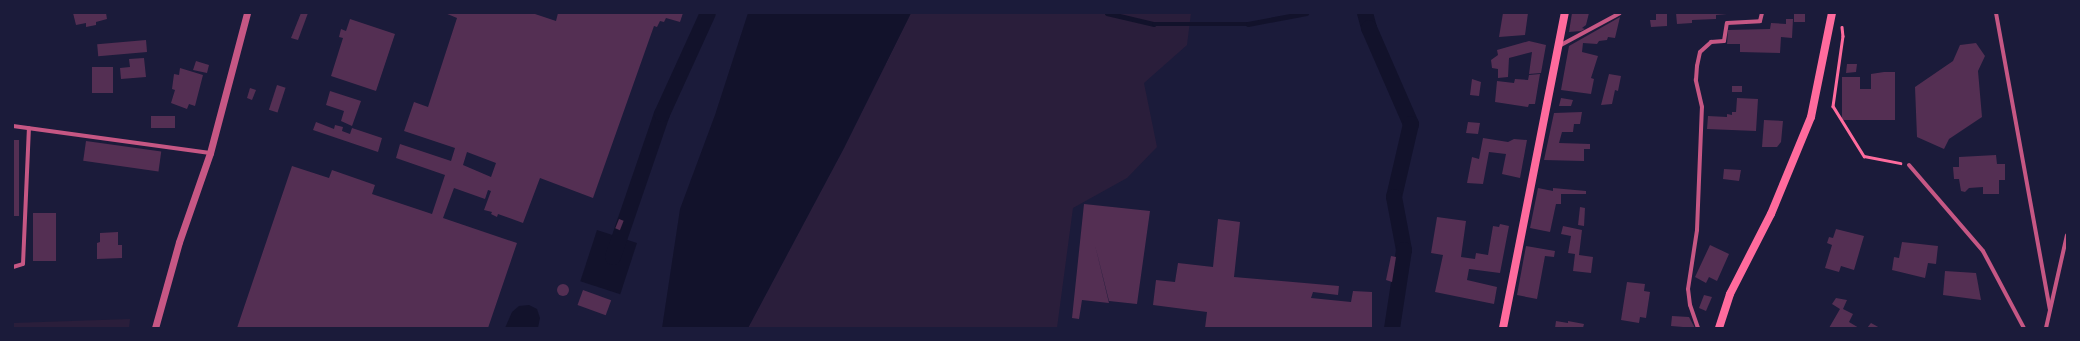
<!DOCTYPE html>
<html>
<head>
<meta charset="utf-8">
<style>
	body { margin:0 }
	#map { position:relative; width:2080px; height:341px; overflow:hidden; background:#1b1b3a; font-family:"Public Sans",sans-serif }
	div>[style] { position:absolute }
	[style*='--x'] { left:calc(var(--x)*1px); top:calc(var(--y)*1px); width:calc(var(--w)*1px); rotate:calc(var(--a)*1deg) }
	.green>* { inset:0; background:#2a1e3b }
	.water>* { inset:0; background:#12122b; transform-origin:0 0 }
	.stream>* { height:4.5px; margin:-2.25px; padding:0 2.25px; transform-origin:2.25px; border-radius:2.25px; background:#12122b }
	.canal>* { height:16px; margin:-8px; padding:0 8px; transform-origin:8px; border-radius:8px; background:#12122b }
	.building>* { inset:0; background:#542f53; transform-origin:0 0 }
	.round { border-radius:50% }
	.path>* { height:2.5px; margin:-1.25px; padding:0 1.25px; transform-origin:1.25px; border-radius:1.25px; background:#ff6b9d }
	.minor>* { height:4px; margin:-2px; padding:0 2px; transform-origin:2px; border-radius:2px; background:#c65784 }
	.tertiary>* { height:7px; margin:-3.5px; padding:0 3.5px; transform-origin:3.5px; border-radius:3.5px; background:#c65784 }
	.secondary>* { height:8px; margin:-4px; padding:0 4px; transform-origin:4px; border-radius:4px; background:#ff6b9d }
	span { translate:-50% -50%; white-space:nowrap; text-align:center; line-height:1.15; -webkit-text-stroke:3.5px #1b1b3a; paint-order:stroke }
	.frame { position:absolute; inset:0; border:14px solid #1b1b3a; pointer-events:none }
</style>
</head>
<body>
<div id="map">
	<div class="green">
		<div style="clip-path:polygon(911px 13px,1191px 13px,1187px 45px,1144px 83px,1157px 147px,1127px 178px,1073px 208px,1057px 328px,748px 328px,844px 148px)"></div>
		<div style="clip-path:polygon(130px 319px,129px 328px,13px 328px,13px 323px)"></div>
	</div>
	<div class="water">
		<div style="clip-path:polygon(748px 13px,911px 13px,844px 148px,748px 328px,662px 328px,680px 209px,715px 115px)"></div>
		<div style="left:597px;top:230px;width:42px;height:54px;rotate:18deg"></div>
		<div style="clip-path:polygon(529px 305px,537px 309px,540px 318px,538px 328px,505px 328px,512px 312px,519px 306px)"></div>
	</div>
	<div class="stream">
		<div style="--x:1107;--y:13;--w:48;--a:13.2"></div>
		<div style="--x:1154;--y:24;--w:94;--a:0"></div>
		<div style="--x:1248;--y:24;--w:59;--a:-10.7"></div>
	</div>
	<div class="canal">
		<div style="--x:1365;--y:13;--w:16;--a:75"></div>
		<div style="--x:1369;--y:28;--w:105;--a:66.4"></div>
		<div style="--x:1411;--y:124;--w:75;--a:103.1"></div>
		<div style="--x:1394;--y:197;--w:54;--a:79.3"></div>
		<div style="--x:1404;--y:250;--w:79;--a:98.7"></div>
		<div style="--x:613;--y:257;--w:151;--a:-71.1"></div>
		<div style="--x:662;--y:114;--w:111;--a:-65.5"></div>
	</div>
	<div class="building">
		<div style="clip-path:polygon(73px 13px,106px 13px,107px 19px,96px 22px,96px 25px,86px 27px,86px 23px,76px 25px)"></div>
		<div style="clip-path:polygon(301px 13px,308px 13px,298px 40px,291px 38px)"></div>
		<div style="clip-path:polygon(evenodd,445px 13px,532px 13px,556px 21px,558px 13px,683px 13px,680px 22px,666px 18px,664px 22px,660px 21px,657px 27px,654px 26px,593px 198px,540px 178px,523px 223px,498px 214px,497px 217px,491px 214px,492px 212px,484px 210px,491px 191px,488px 190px,485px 199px,454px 188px,443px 218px,517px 243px,488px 328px,237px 328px,292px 166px,329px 178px,332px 170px,375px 185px,372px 194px,432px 214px,445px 175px,396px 158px,400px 144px,451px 161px,455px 148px,404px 131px,414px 102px,428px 107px,457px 18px,445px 13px,467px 152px,496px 163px,491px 177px,463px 165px,467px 152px)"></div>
		<div style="clip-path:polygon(1503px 13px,1528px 13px,1525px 35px,1499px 37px)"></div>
		<div style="clip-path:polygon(1572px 13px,1589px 13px,1586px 25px,1582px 28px,1585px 29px,1581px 31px,1569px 32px)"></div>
		<div style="clip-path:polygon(1656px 13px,1667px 13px,1667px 26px,1651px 27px,1650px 20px,1656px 20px)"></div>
		<div style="clip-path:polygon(1676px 13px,1727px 13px,1727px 14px,1716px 15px,1716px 19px,1692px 20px,1692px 23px,1677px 24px)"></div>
		<div style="left:1794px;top:13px;width:11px;height:9px"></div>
		<div style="clip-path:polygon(1620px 17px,1615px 38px,1608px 37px,1607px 40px,1599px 41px,1597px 44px,1583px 43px,1582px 52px,1598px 56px,1591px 78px,1594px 79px,1591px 94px,1561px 90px,1569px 46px)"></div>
		<div style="clip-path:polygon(350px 19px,395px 34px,376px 91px,331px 76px,343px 38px,339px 37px,341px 29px,346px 31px)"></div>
		<div style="clip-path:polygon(1786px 19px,1793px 19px,1792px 38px,1781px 37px,1780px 53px,1740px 52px,1740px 44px,1727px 44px,1728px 30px,1770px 29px,1771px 23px,1786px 24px)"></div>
		<div style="left:146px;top:40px;width:12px;height:49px;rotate:85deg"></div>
		<div style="clip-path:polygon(1529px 41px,1546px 45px,1541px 73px,1529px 74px,1532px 52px,1509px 58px,1508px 77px,1498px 78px,1498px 69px,1492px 68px,1491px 60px,1498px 55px,1497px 50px)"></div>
		<div style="clip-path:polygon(1976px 43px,1985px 56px,1978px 71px,1982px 117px,1949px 139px,1944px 149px,1917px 137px,1915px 87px,1953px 61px,1960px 45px)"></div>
		<div style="clip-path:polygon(144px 58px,146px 77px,121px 79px,120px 68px,130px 67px,129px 59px)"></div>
		<div style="clip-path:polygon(196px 61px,209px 65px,207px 73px,193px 70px)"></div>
		<div style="clip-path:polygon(1847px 64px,1857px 64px,1856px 72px,1846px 73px)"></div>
		<div style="left:92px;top:67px;width:21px;height:26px"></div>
		<div style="clip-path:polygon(180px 68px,203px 75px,195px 106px,189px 104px,187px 109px,171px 103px,175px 90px,172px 89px,174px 74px,179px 75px)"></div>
		<div style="clip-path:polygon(1884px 72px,1895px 72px,1895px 120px,1842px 120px,1842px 77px,1860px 77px,1860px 89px,1871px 89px,1871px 74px)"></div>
		<div style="clip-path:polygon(1540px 74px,1535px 104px,1529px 104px,1528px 107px,1495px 102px,1497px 81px,1514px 83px,1515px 79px,1528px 80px,1529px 75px)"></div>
		<div style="clip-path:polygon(1609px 74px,1621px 76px,1618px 91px,1615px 90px,1612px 104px,1601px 105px)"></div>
		<div style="clip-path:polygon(1472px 79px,1481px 82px,1479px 96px,1470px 95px)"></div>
		<div style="left:277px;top:85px;width:9px;height:26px;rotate:18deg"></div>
		<div style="left:1732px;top:86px;width:10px;height:6px"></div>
		<div style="clip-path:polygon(250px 88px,256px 90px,252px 100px,247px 98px)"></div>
		<div style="clip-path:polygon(330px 91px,361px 101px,352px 126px,341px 121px,344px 111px,326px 105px)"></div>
		<div style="clip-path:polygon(1561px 98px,1573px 100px,1571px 106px,1559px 106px)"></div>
		<div style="clip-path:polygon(1737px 98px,1758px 99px,1756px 131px,1707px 129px,1708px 116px,1727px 117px,1727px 114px,1732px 115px,1732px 112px,1736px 112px)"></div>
		<div style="clip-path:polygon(1582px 112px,1580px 124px,1574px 124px,1573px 132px,1562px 132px,1559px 143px,1590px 144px,1590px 149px,1584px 149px,1584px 161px,1544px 160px,1554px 113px)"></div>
		<div style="left:151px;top:116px;width:24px;height:12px"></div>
		<div style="clip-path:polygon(1764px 120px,1783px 121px,1781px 142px,1777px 147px,1762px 147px)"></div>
		<div style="clip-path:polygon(316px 122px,334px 129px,335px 125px,343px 127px,342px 131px,350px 134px,352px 128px,382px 138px,378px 152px,313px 130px)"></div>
		<div style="clip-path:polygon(1468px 122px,1480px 123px,1478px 134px,1466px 133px)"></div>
		<div style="clip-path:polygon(1483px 138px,1508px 142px,1514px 139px,1527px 140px,1520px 178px,1502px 174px,1506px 154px,1489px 152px,1483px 184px,1467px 183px,1472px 157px,1479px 159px)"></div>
		<div style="left:13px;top:140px;width:6px;height:76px"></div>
		<div style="left:86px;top:141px;width:76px;height:20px;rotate:8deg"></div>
		<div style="clip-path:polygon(1996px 155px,1997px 164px,2005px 164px,2005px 180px,1999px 180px,1999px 194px,1983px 194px,1983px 187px,1969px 188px,1965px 192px,1961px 191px,1959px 179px,1954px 179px,1953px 167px,1959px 167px,1959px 157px)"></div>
		<div style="clip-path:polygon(1724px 169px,1741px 170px,1739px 181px,1723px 179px)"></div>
		<div style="clip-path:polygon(1538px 188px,1553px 191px,1553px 188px,1586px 191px,1586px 194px,1561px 194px,1561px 204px,1556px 204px,1550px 232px,1530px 228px)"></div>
		<div style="clip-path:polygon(1084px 204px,1150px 211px,1137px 304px,1109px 301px,1095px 245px,1109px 303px,1082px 300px,1079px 319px,1072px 318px)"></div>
		<div style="clip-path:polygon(1580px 207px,1585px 208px,1584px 226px,1578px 225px)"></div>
		<div style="left:33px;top:213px;width:23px;height:48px"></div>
		<div style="clip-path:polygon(1437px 217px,1466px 221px,1461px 257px,1475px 259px,1476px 253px,1488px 255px,1493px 226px,1499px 227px,1500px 224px,1509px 226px,1500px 273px,1469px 269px,1467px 280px,1497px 287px,1494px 304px,1435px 292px,1443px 255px,1431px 253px)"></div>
		<div style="left:619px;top:219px;width:5px;height:10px;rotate:22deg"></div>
		<div style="clip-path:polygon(1218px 219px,1240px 222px,1234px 277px,1339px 286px,1338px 295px,1313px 292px,1311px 298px,1351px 302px,1353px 291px,1372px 292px,1372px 328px,1205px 328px,1207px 312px,1153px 305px,1156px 280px,1175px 282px,1178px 263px,1213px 267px)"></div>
		<div style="clip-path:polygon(1563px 226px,1582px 230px,1579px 255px,1593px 257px,1591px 273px,1573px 271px,1575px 254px,1568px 253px,1571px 236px,1561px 234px)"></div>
		<div style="clip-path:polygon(1836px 229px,1864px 236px,1854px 270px,1841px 266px,1839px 272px,1825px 268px,1832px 245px,1827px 243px,1829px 237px,1833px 238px)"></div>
		<div style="clip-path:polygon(118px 232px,118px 245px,122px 245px,122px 258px,97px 259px,97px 243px,100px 242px,100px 233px)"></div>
		<div style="clip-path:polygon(1902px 242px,1938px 246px,1936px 264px,1928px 263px,1925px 278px,1892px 270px,1894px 257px,1899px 258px)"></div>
		<div style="clip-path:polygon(1710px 245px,1729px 254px,1717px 281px,1709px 277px,1706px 283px,1695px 277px)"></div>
		<div style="clip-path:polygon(1526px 246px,1555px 251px,1554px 257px,1545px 256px,1537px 299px,1517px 295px)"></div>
		<div style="clip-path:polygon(1391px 256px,1396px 257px,1392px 282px,1386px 280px)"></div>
		<div style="clip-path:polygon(1945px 271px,1976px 273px,1981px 300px,1943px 295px)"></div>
		<div style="clip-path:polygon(1627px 282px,1645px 284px,1644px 291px,1650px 292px,1646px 318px,1640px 317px,1639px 323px,1621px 320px)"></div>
		<div class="round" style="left:557px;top:284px;width:12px;height:12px"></div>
		<div style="left:583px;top:290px;width:30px;height:16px;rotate:20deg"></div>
		<div style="clip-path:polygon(1704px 295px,1712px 297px,1706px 311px,1699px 308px)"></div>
		<div style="clip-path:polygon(1836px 298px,1847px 300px,1843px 309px,1853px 314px,1849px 322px,1859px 328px,1829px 328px,1840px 309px,1832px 304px)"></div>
		<div style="clip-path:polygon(1672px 316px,1689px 317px,1695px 328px,1671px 326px)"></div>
		<div style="clip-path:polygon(1556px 321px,1568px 323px,1568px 321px,1584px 324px,1583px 328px,1555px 328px)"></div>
		<div style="clip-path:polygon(1871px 323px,1880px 328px,1867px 328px)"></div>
	</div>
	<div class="path">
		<div style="--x:1842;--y:27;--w:9;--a:84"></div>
		<div style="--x:1843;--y:36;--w:71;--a:98.1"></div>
		<div style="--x:1833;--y:106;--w:59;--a:58.2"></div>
		<div style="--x:1864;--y:156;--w:37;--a:11"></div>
	</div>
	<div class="minor">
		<div style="--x:1996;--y:13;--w:301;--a:79.7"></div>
		<div style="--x:1559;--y:46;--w:69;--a:-28.4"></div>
		<div style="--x:13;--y:126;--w:199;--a:7.8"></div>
		<div style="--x:1909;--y:165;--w:113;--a:49.3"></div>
		<div style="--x:1983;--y:251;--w:87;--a:62"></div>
		<div style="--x:13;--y:267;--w:10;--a:-17"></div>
		<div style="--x:23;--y:264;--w:136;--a:-87.5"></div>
		<div style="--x:1698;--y:328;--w:24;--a:-109"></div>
		<div style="--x:1690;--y:305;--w:16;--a:-97"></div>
		<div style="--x:1688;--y:289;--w:60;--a:-81.3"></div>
		<div style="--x:1697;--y:230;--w:123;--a:-87.7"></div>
		<div style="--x:1702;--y:107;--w:28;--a:-103"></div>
		<div style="--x:1696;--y:80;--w:14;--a:-86"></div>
		<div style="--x:1697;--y:66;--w:14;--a:-78"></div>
		<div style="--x:1700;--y:52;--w:15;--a:-42"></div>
		<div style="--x:1711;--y:42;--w:13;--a:-4"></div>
		<div style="--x:1724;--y:41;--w:18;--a:-81"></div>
		<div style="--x:1727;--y:23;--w:33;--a:-3"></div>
		<div style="--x:1760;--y:21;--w:8;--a:-76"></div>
		<div style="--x:2046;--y:328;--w:95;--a:-77.3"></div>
	</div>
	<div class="tertiary">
		<div style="--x:155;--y:328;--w:89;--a:-74.4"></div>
		<div style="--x:179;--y:242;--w:94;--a:-70.8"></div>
		<div style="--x:210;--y:153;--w:145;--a:-75.2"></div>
	</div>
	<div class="secondary">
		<div style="--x:1503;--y:328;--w:321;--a:-78.9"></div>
		<div style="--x:1719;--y:328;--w:36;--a:-72"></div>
		<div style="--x:1730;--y:294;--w:90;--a:-62.9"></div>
		<div style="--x:1771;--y:214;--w:105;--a:-67.6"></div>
		<div style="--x:1811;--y:117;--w:106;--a:-78.6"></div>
	</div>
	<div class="frame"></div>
</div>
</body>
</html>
